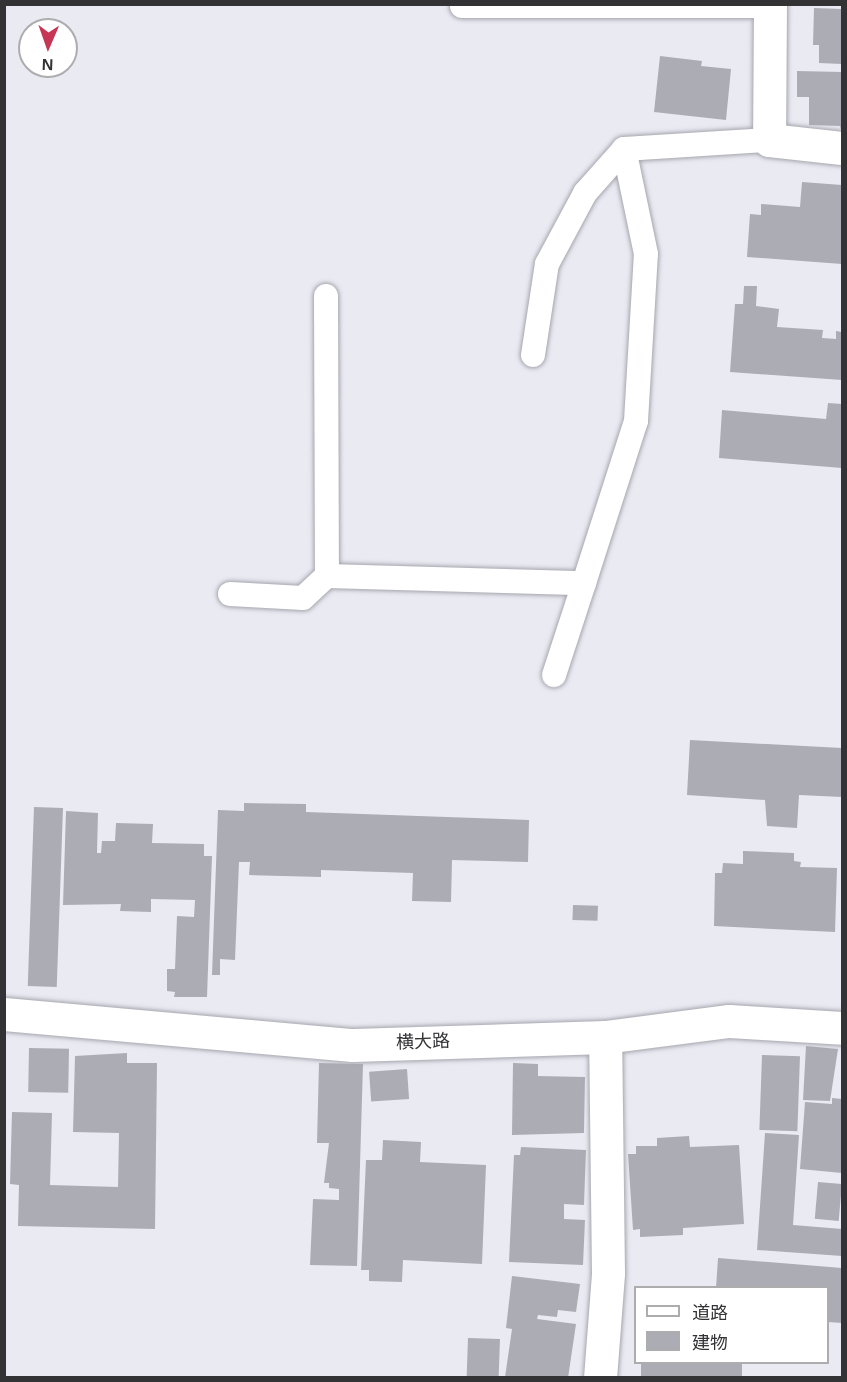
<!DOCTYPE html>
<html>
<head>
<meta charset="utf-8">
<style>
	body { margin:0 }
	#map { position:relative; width:847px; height:1382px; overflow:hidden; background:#eaeaf3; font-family:Arial,"Noto Sans JP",sans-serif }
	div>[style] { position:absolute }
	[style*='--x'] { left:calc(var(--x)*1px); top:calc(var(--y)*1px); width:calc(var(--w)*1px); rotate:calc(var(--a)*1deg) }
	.building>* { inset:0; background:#acacb4; transform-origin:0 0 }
	.roads { filter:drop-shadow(0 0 2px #a6a6ae) drop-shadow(0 0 2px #a6a6ae) }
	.lane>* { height:24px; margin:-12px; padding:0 12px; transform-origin:12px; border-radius:12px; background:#fff }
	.street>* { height:33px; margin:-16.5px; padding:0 16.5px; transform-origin:16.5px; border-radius:16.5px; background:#fff }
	span { translate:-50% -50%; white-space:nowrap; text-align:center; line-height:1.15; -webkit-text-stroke:5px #fff; paint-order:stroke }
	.street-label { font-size:18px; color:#333336 }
	.frame { position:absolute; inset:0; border:6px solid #333336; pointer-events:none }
	.legend { position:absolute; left:634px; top:1286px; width:195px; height:78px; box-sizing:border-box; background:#fff; border:2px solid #adadaf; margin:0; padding:8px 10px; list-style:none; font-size:18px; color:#333336 }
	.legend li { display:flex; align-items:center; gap:12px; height:30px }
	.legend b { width:30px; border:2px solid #adadaf }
	.north { position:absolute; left:18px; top:18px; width:60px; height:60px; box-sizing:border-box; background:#fff; border:2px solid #adadaf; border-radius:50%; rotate:182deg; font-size:16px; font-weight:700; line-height:24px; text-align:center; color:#333336 }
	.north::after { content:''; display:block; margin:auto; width:21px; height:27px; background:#c63655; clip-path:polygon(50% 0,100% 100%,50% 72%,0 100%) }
</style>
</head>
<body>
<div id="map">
	<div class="building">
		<div style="clip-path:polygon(814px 8px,842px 9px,842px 64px,819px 63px,819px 45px,813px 45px)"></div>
		<div style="clip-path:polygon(660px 56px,702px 61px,701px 66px,731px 69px,726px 120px,654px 112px)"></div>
		<div style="clip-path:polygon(797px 71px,842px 72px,842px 134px,840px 126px,809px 125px,809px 97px,797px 97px)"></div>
		<div style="clip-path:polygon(802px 182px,842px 185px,842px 264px,747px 257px,750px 214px,761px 215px,761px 204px,800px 207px)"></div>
		<div style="clip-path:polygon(744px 286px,757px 286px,756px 306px,779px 309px,777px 327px,823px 330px,822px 338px,836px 339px,836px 331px,842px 332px,842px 380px,730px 372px,735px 304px,743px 304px)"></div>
		<div style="clip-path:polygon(828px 403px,842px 404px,842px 468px,719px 458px,722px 410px,826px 419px)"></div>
		<div style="clip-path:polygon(690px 740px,842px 748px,842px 797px,799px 795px,797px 828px,767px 826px,765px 800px,687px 795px)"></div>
		<div style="clip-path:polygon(244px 803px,306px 804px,306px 812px,529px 820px,528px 862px,452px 860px,451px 902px,412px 901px,413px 873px,321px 870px,321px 877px,249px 875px,250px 862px,239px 862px,235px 960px,220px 959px,220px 975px,212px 975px,218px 810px,244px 811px)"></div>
		<div style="left:34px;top:807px;width:29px;height:179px;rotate:2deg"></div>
		<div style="clip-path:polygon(66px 811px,98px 813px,97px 853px,101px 853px,102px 841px,115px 841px,116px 823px,153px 824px,152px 843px,204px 844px,204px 856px,212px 856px,207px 997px,174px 997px,175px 992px,167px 991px,167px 969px,175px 969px,177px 916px,194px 917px,195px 900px,151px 899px,151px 912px,120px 911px,121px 904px,63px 905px)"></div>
		<div style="clip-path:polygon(743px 851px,794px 853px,794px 861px,801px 862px,800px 867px,837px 868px,835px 932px,714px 926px,715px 873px,722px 873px,723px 863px,743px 864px)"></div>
		<div style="left:573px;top:905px;width:25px;height:15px;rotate:2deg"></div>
		<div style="clip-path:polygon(806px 1046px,838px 1049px,830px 1101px,803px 1100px)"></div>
		<div style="left:29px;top:1048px;width:40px;height:44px;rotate:1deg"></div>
		<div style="clip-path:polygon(127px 1053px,127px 1063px,157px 1063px,155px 1229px,18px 1226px,19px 1185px,10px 1184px,12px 1112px,52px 1113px,50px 1185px,118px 1187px,119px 1133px,73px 1132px,75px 1056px)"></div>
		<div style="left:762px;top:1055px;width:38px;height:75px;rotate:2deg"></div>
		<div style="clip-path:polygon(319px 1063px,363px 1064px,357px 1266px,310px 1265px,313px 1199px,339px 1200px,339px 1189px,329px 1188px,329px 1183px,324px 1183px,329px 1143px,317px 1143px)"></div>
		<div style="clip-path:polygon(513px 1063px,538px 1064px,538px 1076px,585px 1077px,584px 1133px,512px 1135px)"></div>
		<div style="left:407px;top:1069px;width:30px;height:38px;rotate:86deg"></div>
		<div style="clip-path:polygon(832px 1098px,842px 1099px,842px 1173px,800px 1169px,805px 1102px,832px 1104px)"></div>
		<div style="clip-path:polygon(765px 1133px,799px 1135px,793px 1225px,842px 1229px,842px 1256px,757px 1250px)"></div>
		<div style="clip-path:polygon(689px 1136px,690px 1147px,739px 1145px,744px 1224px,683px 1228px,683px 1235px,640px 1237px,640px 1229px,633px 1230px,628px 1154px,636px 1154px,636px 1146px,657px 1146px,657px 1138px)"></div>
		<div style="clip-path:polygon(383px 1140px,421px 1142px,420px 1162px,486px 1165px,482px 1264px,403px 1260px,402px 1282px,369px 1281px,369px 1270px,361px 1270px,366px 1160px,382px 1160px)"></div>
		<div style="clip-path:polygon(521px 1147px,586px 1150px,584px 1205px,564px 1204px,564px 1219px,585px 1220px,583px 1265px,509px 1262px,514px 1155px,520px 1155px)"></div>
		<div style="left:818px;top:1182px;width:24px;height:37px;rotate:5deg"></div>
		<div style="clip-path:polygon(718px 1258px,842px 1268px,842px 1323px,828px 1322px,828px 1288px,716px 1288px)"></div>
		<div style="clip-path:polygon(512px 1276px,580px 1284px,576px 1312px,558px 1310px,557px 1317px,538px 1315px,537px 1319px,576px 1324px,568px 1378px,505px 1377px,512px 1329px,506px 1328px)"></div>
		<div style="left:468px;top:1338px;width:32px;height:40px;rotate:2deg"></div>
		<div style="left:641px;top:1362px;width:101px;height:16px"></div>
	</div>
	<div class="roads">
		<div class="lane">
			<div style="--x:462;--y:6;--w:308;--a:0"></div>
			<div style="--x:326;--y:296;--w:280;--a:89.8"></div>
			<div style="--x:533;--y:355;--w:92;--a:-81.3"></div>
			<div style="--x:547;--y:264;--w:81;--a:-61.8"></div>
			<div style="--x:585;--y:193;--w:59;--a:-48.4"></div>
			<div style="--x:230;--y:594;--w:73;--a:3.1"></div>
			<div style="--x:303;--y:598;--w:33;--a:-43"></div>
			<div style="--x:327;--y:576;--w:257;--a:1.6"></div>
			<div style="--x:584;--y:583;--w:170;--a:-72.2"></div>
			<div style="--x:636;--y:421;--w:167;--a:-86.6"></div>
			<div style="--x:646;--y:254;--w:107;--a:-101.8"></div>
			<div style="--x:624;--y:149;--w:145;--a:-3.6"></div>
			<div style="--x:554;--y:675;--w:97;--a:-71.9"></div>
		</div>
		<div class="street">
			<div style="--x:770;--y:4;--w:136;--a:90.4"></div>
			<div style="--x:769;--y:140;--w:73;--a:6.3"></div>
			<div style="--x:4;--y:1014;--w:350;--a:5.1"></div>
			<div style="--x:353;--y:1045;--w:252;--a:-1.8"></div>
			<div style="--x:605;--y:1037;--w:125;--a:-7.4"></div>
			<div style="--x:729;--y:1021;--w:113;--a:3.5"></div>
			<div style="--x:600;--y:1378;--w:105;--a:-85.6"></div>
			<div style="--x:608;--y:1273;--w:236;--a:-90.7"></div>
		</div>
	</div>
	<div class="street-label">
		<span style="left:423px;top:1042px;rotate:-2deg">横大路</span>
	</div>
	<div class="frame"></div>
	<ul class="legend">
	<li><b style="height:8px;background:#fff"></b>道路</li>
	<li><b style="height:16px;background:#acacb4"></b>建物</li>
	</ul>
	<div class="north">N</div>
</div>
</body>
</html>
